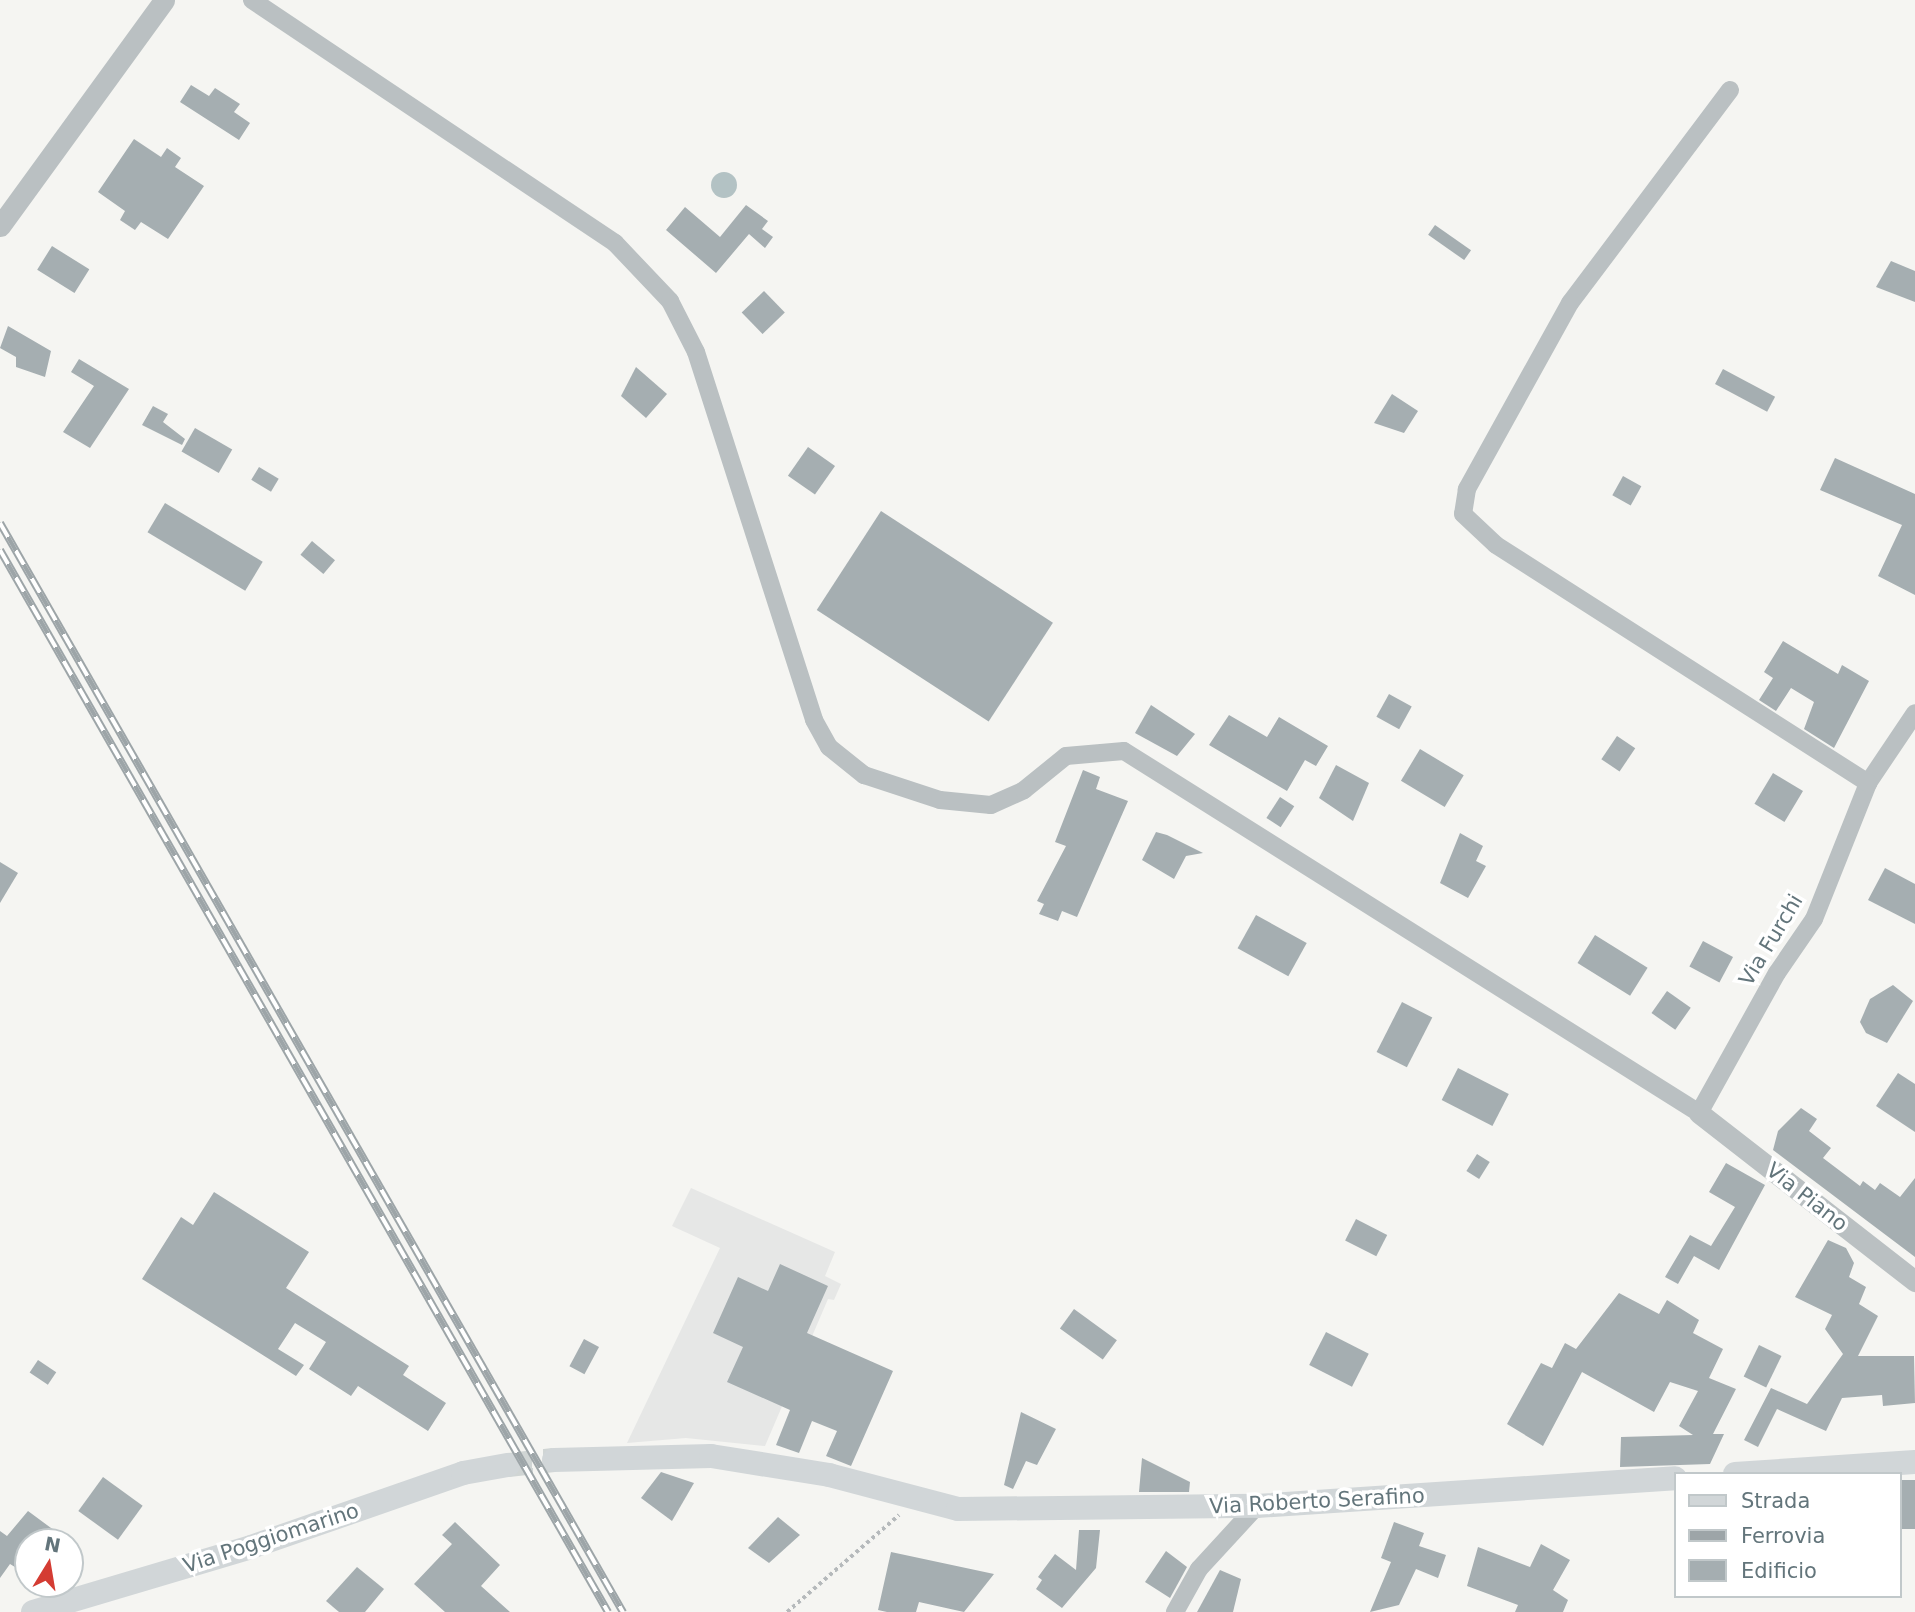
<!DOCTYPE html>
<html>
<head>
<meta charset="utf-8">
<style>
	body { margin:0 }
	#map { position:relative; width:1915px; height:1612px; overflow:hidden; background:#f5f5f2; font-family:"DejaVu Sans",sans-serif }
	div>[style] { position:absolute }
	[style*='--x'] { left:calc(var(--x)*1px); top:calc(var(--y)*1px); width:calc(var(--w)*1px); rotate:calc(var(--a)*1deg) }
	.built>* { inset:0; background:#e6e7e6 }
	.water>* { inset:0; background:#b3c2c4 }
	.round { border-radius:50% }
	.building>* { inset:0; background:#a5aeb1; transform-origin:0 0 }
	.secondary-tunnel>* { height:24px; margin-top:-12px; transform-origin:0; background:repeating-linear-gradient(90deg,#d0d5d4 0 24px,transparent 0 36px) }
	.path>* { height:3.5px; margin-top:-1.75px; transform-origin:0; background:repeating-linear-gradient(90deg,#b5b9bb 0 3.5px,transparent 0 7px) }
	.minor>* { height:18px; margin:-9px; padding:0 9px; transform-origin:9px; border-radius:9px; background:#bac0c2 }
	.tertiary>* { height:21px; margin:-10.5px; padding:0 10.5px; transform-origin:10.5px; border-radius:10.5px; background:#bac0c2 }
	.secondary>* { height:24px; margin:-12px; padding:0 12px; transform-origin:12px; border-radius:12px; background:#d1d6d8 }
	.rail>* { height:8px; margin-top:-4px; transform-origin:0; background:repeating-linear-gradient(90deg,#fff 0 16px,#9da5a8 0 32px); box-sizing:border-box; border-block:2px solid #9da5a8 }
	span { translate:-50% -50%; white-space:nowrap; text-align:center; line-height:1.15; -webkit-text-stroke:7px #fff; paint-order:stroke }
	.street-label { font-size:21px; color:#63757b }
	.legend { position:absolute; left:1674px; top:1472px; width:228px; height:126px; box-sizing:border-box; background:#fff; border:2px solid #c1c8ca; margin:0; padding:9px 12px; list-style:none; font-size:21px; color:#63757b }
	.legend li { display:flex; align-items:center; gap:14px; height:35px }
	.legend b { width:35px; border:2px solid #c1c8ca }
	.north { position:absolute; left:14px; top:1528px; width:70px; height:70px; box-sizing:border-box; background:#fff; border:2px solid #c1c8ca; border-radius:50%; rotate:11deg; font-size:19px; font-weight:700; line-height:28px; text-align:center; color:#63757b }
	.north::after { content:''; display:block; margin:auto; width:24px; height:32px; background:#d43c33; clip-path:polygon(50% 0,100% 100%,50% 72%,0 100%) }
</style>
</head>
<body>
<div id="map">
	<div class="built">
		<div style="clip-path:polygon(691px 1188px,835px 1252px,825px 1276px,841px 1284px,834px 1300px,828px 1299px,765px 1446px,686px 1438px,627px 1443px,720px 1248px,672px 1226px)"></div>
	</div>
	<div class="water">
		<div class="round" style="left:711px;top:172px;width:26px;height:26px"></div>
	</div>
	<div class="building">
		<div style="clip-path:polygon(191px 85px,209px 96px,215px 88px,240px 104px,234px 112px,250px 123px,239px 140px,180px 102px)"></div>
		<div style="clip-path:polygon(134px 139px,161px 157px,167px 148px,181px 158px,175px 167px,204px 186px,168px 239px,141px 222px,135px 230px,120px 220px,125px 211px,98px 192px)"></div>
		<div style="clip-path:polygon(746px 205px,768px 221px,762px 229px,773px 237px,765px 248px,749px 234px,716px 273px,666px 230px,685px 207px,720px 237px)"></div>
		<div style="left:1435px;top:225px;width:44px;height:12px;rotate:35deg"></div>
		<div style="left:52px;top:246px;width:44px;height:28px;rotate:32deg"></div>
		<div style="clip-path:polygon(1891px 261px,1915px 271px,1915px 302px,1876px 287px)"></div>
		<div style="left:764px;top:291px;width:30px;height:31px;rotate:46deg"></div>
		<div style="clip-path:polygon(8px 326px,51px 351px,45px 377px,16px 367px,16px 357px,0 348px)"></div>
		<div style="clip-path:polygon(79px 359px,129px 389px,90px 448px,63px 432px,94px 386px,71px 372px)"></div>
		<div style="clip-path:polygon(636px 367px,667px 394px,646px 418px,621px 396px)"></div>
		<div style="left:1723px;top:369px;width:59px;height:17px;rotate:28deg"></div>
		<div style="clip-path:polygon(1392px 394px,1418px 411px,1404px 433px,1374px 423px)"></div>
		<div style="clip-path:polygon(153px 406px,168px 414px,163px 422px,185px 439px,182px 445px,142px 425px)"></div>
		<div style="left:195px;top:428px;width:43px;height:27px;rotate:30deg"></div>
		<div style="left:808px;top:447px;width:33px;height:35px;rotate:35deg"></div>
		<div style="clip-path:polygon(1835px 458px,1915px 494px,1915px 595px,1878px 576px,1902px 525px,1820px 490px)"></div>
		<div style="left:259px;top:467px;width:23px;height:15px;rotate:31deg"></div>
		<div style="left:1623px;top:476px;width:21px;height:22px;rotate:29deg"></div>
		<div style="left:165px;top:503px;width:114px;height:34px;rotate:31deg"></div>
		<div style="left:881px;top:511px;width:205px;height:118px;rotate:33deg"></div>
		<div style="left:312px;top:541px;width:30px;height:18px;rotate:40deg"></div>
		<div style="clip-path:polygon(1783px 641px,1838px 674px,1842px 665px,1869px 681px,1834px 748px,1804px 729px,1814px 702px,1791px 688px,1776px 711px,1759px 700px,1773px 678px,1764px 672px)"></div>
		<div style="left:1389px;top:694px;width:26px;height:26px;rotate:29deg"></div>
		<div style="clip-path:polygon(1151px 705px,1195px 734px,1177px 756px,1135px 733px)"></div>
		<div style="clip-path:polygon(1229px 715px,1267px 737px,1279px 717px,1328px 746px,1316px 766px,1305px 760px,1287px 791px,1209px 745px)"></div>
		<div style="left:1617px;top:736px;width:22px;height:28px;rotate:34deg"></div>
		<div style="left:1420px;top:749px;width:51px;height:37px;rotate:31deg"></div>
		<div style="clip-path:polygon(1336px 765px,1369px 783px,1353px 821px,1319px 798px)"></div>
		<div style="clip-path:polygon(1083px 770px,1100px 777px,1096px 789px,1128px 801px,1077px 917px,1062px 911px,1058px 921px,1039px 914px,1044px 904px,1037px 901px,1066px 846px,1055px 842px)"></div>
		<div style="left:1773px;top:773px;width:35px;height:36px;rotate:31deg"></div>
		<div style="left:1280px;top:797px;width:17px;height:25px;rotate:33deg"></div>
		<div style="clip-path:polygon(1156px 832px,1167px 835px,1203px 853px,1186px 856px,1174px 879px,1142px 860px)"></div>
		<div style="clip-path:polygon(1460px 833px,1483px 846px,1476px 861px,1486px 866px,1468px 898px,1440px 883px)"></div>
		<div style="clip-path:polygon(0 862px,18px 873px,0 903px)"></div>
		<div style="clip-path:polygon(1885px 868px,1915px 884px,1915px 924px,1868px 900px)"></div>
		<div style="left:1256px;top:915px;width:58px;height:38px;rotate:29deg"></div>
		<div style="left:1595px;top:935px;width:62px;height:33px;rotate:32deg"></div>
		<div style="left:1703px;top:941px;width:34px;height:29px;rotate:28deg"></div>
		<div style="clip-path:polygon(1893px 985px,1913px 1001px,1887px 1043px,1866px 1033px,1860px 1022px,1870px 999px)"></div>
		<div style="left:1667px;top:991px;width:29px;height:27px;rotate:35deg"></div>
		<div style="left:1402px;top:1002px;width:34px;height:56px;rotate:27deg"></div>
		<div style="left:1458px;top:1068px;width:57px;height:36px;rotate:27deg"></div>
		<div style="clip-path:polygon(1898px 1073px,1915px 1084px,1915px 1132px,1876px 1106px)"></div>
		<div style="clip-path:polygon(1801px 1108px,1817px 1119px,1809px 1131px,1831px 1148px,1823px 1158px,1860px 1186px,1863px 1181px,1875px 1190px,1880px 1183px,1900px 1197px,1915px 1178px,1915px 1257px,1773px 1150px,1778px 1131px)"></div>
		<div style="left:1477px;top:1154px;width:15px;height:20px;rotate:32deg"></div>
		<div style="clip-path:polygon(1726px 1163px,1765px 1185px,1719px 1270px,1694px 1256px,1678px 1284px,1665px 1277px,1690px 1235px,1711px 1246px,1735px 1207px,1709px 1192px)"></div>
		<div style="clip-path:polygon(214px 1192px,309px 1252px,286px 1288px,409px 1366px,403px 1375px,446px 1403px,428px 1431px,358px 1386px,351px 1396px,309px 1369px,326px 1342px,295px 1323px,278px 1349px,304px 1365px,296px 1376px,142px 1279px,181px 1217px,193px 1225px)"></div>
		<div style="left:1356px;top:1219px;width:35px;height:24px;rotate:27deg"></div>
		<div style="clip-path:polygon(1828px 1240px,1846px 1248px,1854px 1263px,1849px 1277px,1866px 1287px,1859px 1304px,1878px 1316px,1858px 1356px,1914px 1356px,1915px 1403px,1883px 1406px,1882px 1395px,1842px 1398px,1826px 1431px,1777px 1409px,1758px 1447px,1744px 1440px,1771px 1388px,1807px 1404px,1843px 1354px,1825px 1329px,1832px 1315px,1795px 1297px)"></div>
		<div style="clip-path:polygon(780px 1264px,828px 1286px,807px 1333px,893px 1371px,851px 1466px,826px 1456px,837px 1431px,812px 1421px,799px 1453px,776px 1445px,790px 1410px,727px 1382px,743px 1347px,713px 1333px,738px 1277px,768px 1291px)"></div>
		<div style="clip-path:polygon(1619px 1293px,1659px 1314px,1667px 1300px,1699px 1320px,1693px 1333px,1723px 1349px,1709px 1378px,1736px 1389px,1713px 1434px,1724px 1434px,1710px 1464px,1620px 1467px,1621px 1437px,1693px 1435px,1679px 1426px,1698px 1391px,1670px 1382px,1654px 1412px,1582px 1372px,1543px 1446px,1507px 1424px,1541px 1363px,1552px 1368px,1565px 1343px,1576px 1349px)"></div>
		<div style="left:1074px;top:1309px;width:53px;height:24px;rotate:36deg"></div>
		<div style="left:1326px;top:1332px;width:48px;height:37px;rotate:27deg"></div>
		<div style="left:584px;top:1339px;width:17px;height:31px;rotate:28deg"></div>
		<div style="left:1759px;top:1345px;width:25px;height:35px;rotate:26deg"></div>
		<div style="left:38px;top:1360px;width:22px;height:15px;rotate:34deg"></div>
		<div style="clip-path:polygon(1021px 1412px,1056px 1429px,1037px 1465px,1026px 1461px,1013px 1489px,1004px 1485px)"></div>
		<div style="clip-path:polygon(1142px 1458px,1190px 1482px,1189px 1492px,1139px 1492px)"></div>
		<div style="clip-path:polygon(661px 1472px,694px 1483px,672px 1521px,641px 1498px)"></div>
		<div style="left:103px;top:1477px;width:49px;height:42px;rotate:36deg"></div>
		<div style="left:1899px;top:1480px;width:16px;height:49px"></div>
		<div style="clip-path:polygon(28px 1511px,70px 1542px,28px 1542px,28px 1575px,10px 1564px,0 1578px,0 1531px,7px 1536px)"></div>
		<div style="clip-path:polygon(778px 1517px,800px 1535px,769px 1563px,748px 1548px)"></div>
		<div style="clip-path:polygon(455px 1522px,500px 1565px,481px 1586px,510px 1612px,445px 1612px,414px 1584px,452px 1544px,442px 1535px)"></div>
		<div style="clip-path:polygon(1394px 1522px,1424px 1533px,1419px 1546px,1446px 1555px,1438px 1578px,1416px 1569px,1399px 1605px,1370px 1612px,1391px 1562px,1381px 1558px)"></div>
		<div style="clip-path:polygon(1079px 1530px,1100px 1530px,1096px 1568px,1062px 1608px,1036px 1589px,1042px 1580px,1038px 1577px,1055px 1554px,1076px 1570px)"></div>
		<div style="clip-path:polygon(1541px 1544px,1570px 1560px,1553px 1590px,1568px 1600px,1563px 1612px,1515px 1612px,1518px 1605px,1467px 1586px,1478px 1547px,1530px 1567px)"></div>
		<div style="clip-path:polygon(1166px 1551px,1187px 1567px,1170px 1598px,1145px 1582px)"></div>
		<div style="clip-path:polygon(891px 1552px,994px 1574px,964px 1612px,919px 1602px,916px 1612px,887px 1612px,878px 1610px)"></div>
		<div style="clip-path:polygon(357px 1567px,384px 1589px,365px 1612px,339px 1612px,326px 1601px)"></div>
		<div style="clip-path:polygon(1220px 1570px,1241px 1579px,1233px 1612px,1197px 1612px)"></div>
	</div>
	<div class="secondary-tunnel">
		<div style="--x:508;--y:1465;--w:46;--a:-6.2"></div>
	</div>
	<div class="path">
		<div style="--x:787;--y:1612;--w:148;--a:-40.9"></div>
	</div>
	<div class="minor">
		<div style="--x:252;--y:0;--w:437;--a:33.8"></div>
		<div style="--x:615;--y:243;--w:80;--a:46.5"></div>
		<div style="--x:670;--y:301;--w:57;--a:63"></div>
		<div style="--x:696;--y:352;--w:386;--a:72.2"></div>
		<div style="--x:814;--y:720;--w:31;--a:61"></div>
		<div style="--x:829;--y:747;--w:45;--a:38.7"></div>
		<div style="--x:864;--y:775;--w:80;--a:18.2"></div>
		<div style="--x:940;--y:800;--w:51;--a:5.6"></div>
		<div style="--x:991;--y:805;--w:36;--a:-24"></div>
		<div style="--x:1024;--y:790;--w:54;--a:-39"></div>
		<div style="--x:1066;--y:756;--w:58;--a:-4.9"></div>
		<div style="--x:1124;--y:751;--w:679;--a:32.19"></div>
		<div style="--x:1699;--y:1113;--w:160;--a:-60.9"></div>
		<div style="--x:1777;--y:973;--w:65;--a:-55.6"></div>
		<div style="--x:1814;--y:919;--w:146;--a:-68.3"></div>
		<div style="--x:1868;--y:783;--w:84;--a:-56.1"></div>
		<div style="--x:1730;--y:90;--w:266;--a:126.9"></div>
		<div style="--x:1570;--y:303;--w:213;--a:119"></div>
		<div style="--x:1467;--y:489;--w:25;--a:99"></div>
		<div style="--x:1463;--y:514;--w:45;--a:43.2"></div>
		<div style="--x:1496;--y:545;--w:442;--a:32.6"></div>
		<div style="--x:1175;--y:1612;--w:49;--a:-60.8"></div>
		<div style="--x:1199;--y:1569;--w:86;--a:-47.4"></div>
	</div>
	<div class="tertiary">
		<div style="--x:0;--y:226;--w:279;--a:-54"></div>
		<div style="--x:1699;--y:1113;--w:274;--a:37.9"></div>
	</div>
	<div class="secondary">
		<div style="--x:554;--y:1460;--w:157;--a:-1.5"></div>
		<div style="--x:711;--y:1456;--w:120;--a:9.1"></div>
		<div style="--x:829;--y:1475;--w:133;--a:14.8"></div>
		<div style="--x:958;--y:1509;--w:299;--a:-0.6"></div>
		<div style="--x:1257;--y:1506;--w:419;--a:-3.8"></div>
		<div style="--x:1735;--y:1474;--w:180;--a:-3.8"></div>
		<div style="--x:33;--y:1612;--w:227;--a:-16.6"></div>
		<div style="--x:251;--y:1547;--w:225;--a:-19.2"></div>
		<div style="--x:463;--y:1473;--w:46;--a:-10.1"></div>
	</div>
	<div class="rail">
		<div style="--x:0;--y:523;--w:1255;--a:60.23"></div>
		<div style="--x:0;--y:550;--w:1224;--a:60.21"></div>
	</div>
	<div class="street-label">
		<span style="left:1771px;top:940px;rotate:-59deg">Via Furchi</span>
		<span style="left:1807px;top:1197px;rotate:38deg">Via Piano</span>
		<span style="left:1317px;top:1501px;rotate:-3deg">Via Roberto Serafino</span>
		<span style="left:271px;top:1538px;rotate:-18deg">Via Poggiomarino</span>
	</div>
	<ul class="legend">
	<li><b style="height:9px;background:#d1d6d8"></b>Strada</li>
	<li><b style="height:9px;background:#9da5a8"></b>Ferrovia</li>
	<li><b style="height:19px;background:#a5aeb1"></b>Edificio</li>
	</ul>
	<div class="north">N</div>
</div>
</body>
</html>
